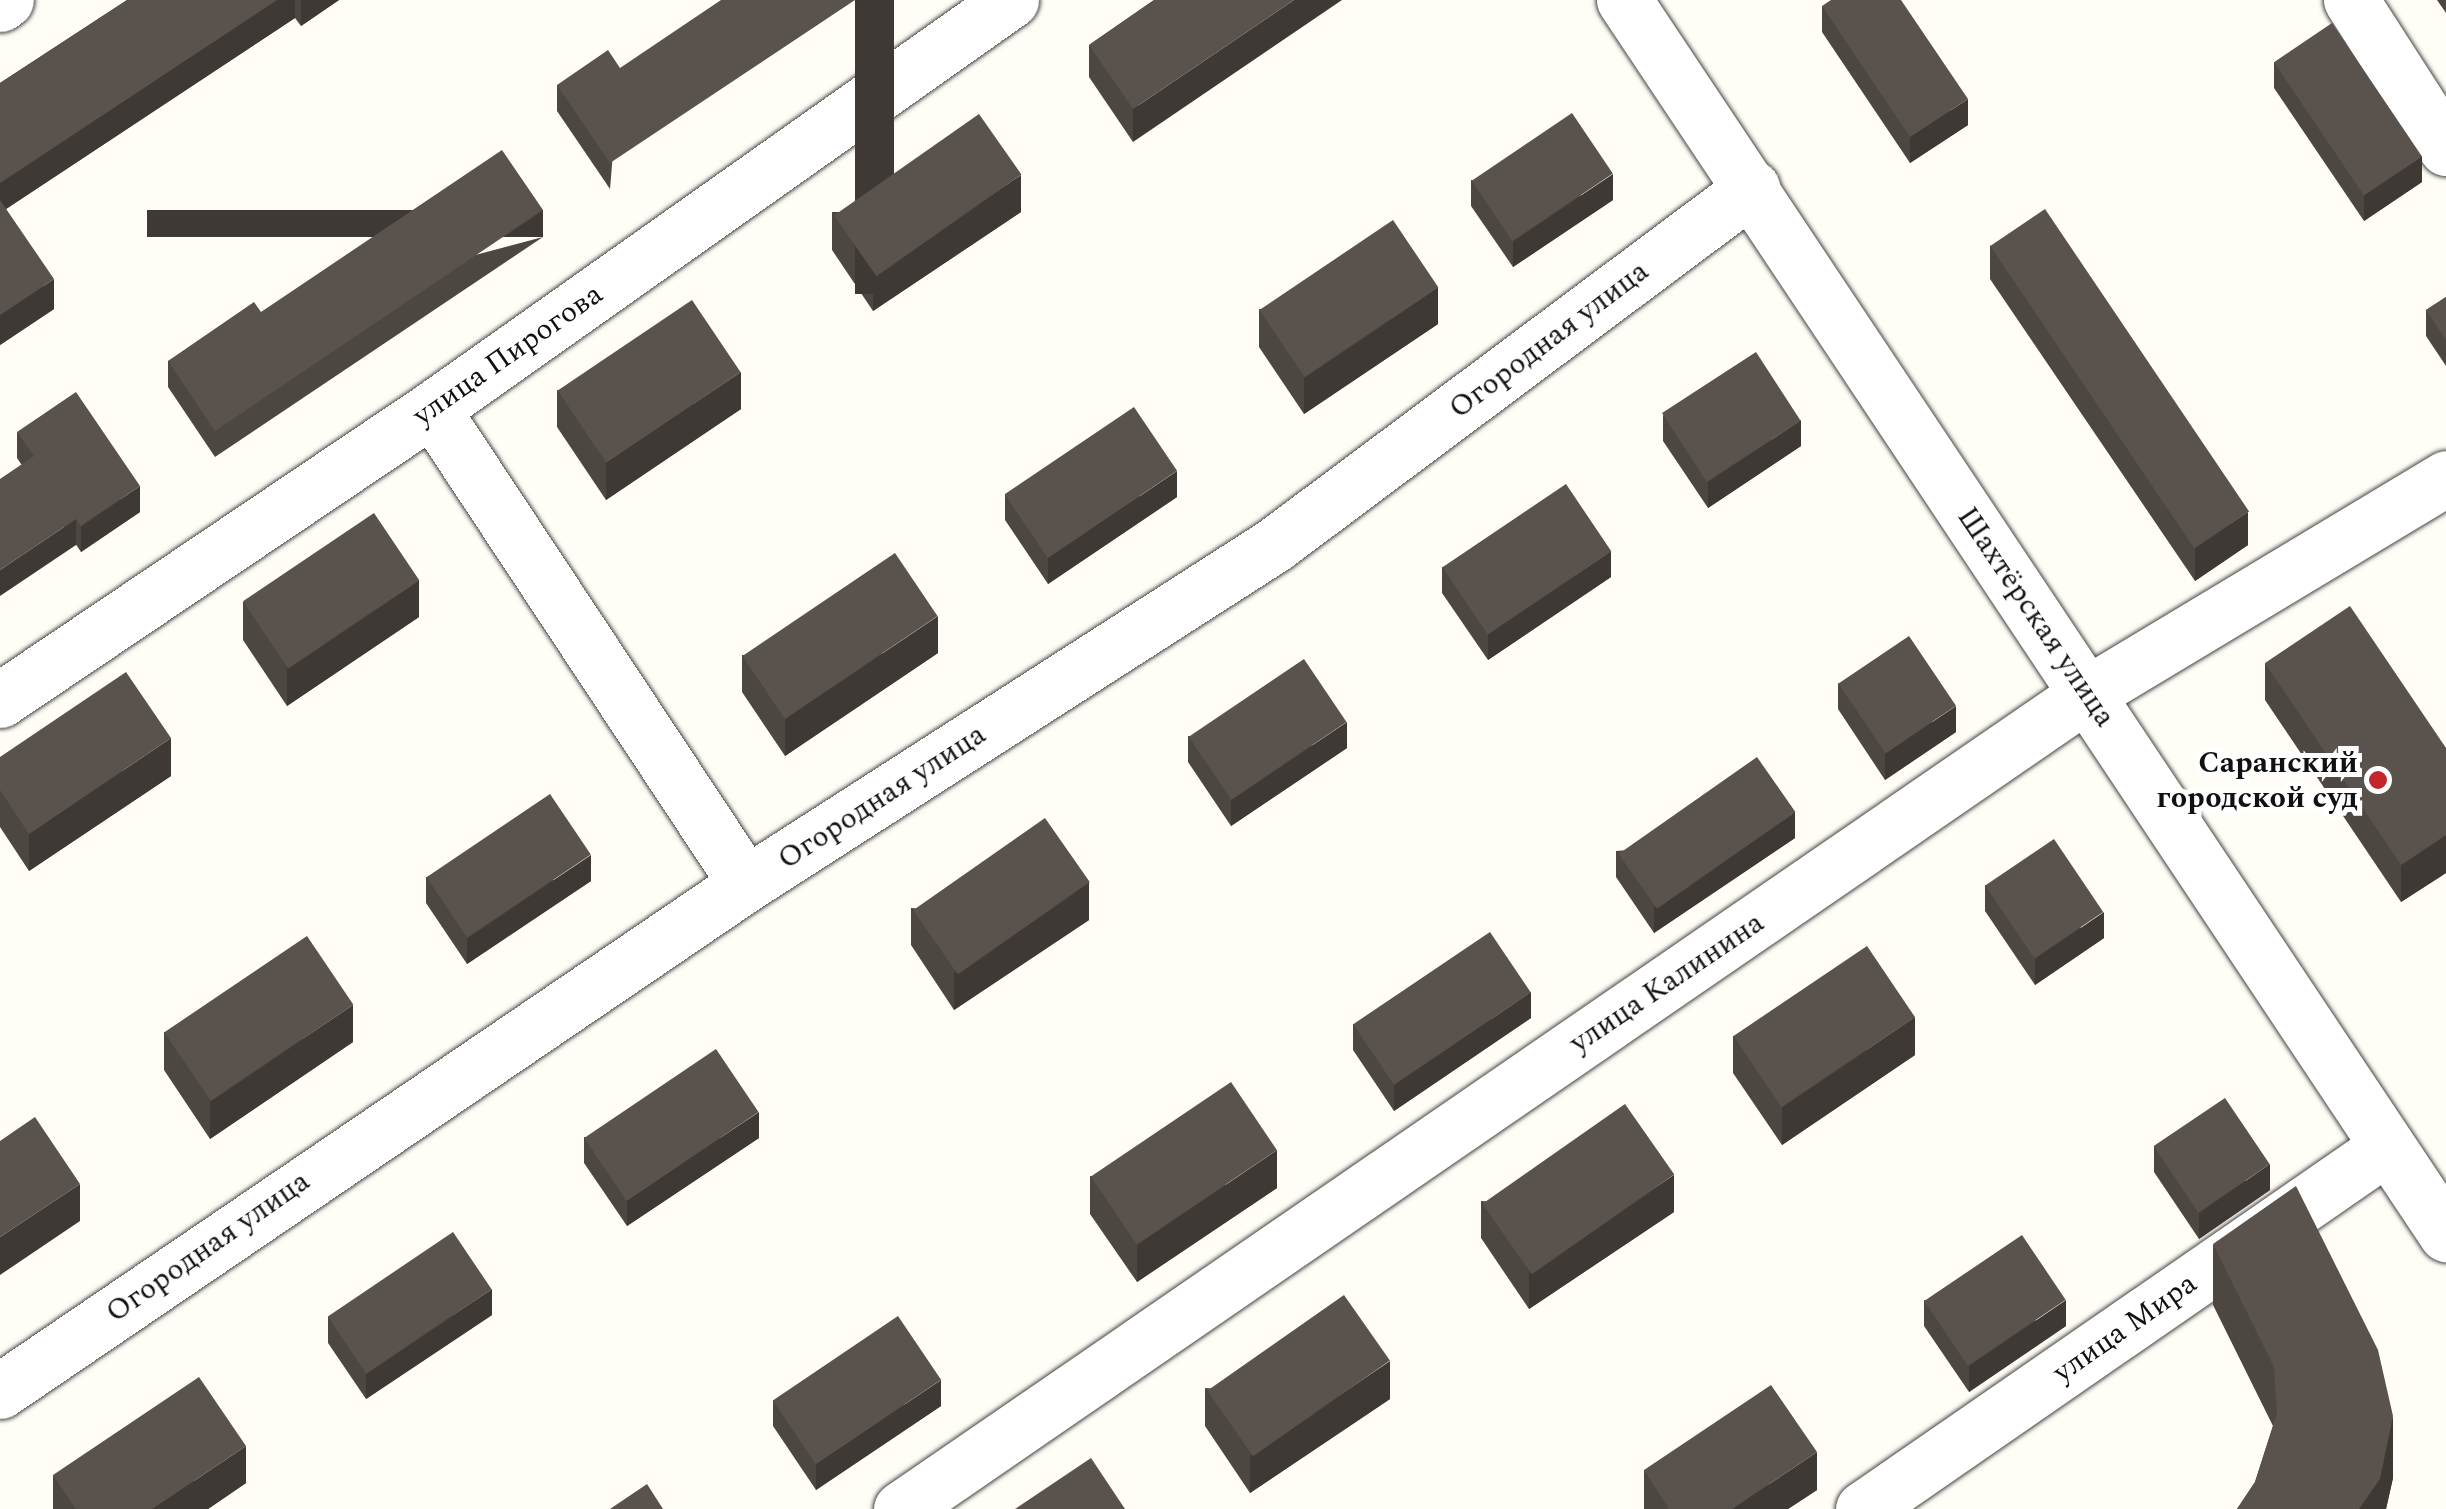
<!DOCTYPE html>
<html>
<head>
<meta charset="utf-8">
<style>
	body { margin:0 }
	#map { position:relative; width:2446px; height:1509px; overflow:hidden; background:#fffdf5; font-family:Spectral,serif }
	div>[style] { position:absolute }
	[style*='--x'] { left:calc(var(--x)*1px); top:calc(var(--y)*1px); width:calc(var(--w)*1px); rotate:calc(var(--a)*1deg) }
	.roads { filter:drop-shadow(0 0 2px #444) drop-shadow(0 0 2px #444) }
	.minor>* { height:55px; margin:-27.5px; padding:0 27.5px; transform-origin:27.5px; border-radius:27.5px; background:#fff }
	.wall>* { inset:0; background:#4d4742 }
	.shaded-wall>* { inset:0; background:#3f3936; transform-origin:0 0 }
	.building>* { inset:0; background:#5a524d; transform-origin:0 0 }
	.dots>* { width:28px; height:28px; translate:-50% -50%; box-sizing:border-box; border:5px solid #fff; border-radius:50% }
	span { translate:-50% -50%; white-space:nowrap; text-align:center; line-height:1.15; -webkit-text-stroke:10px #fff; paint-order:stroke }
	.street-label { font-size:30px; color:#111 }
	.poi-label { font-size:30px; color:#111; font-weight:700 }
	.right { translate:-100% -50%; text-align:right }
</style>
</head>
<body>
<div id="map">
	<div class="roads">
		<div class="minor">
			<div style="--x:1624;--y:0;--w:1483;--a:56.33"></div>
			<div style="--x:2351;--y:0;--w:176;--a:57.3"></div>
			<div style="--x:0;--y:4;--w:7;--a:-34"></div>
			<div style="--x:432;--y:409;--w:569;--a:56.53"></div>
			<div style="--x:0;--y:700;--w:521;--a:-33.96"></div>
			<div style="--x:432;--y:409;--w:709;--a:-35.24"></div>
			<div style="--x:0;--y:1391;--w:902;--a:-34.2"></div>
			<div style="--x:746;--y:884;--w:627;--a:-32.7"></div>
			<div style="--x:1274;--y:545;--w:597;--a:-36.75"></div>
			<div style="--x:901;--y:1509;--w:1439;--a:-34.5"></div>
			<div style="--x:2087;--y:694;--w:419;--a:-31"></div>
			<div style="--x:1863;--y:1509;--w:637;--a:-34.64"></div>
		</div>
	</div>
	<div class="wall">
		<div style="clip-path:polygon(127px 0,339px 0,301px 26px,295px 18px,6px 209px,54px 309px,0 345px,0 83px)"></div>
		<div style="clip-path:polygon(1154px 0,1133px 142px,1089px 77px,1089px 45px)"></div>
		<div style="clip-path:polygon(2437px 0,2446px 0,2446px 13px)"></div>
		<div style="clip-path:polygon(1822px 6px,1968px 125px,1910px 163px,1822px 32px)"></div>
		<div style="clip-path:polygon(2274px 62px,2422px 182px,2364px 221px,2274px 88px)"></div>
		<div style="clip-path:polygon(620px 68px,610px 189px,557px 111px,557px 85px)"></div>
		<div style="clip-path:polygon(1471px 180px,1613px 200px,1513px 267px,1471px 206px)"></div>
		<div style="clip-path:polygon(832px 212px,1021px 212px,873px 311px,832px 250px)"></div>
		<div style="clip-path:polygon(543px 237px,215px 457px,168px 387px,168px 361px,261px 312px)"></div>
		<div style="clip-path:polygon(1990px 245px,2248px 545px,2195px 581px,1990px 279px)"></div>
		<div style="clip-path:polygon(2446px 297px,2446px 366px,2426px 336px,2426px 310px)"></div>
		<div style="clip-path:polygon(1259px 309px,1438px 324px,1304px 414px,1259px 347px)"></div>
		<div style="clip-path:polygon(557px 390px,741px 409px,606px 500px,557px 427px)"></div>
		<div style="clip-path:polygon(1663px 415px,1801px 446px,1708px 508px,1663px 441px)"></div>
		<div style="clip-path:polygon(17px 432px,140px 512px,81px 552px,17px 458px)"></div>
		<div style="clip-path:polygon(1005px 494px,1177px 497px,1048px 584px,1005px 520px)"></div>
		<div style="clip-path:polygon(1442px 567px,1611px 577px,1488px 660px,1442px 593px)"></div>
		<div style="clip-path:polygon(243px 602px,419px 617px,287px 706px,243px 640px)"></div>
		<div style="clip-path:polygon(938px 653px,785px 756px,742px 692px,742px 655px)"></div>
		<div style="clip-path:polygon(2265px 663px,2446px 748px,2446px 873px,2401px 902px,2265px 700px)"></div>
		<div style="clip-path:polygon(1838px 683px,1956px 732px,1885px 780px,1838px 709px)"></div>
		<div style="clip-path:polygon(1188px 736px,1347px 748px,1231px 826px,1188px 762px)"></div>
		<div style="clip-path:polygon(0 757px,171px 776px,29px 871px,0 827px)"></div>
		<div style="clip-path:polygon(1795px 838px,1654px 933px,1616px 877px,1616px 851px)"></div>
		<div style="clip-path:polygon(426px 877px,591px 881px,467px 964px,426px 903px)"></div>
		<div style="clip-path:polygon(1985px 885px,2104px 938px,2035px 985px,1985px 911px)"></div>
		<div style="clip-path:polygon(911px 908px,1089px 920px,954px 1010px,911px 945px)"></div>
		<div style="clip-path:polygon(1531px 1018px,1394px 1111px,1353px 1050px,1353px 1024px)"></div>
		<div style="clip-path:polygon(164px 1032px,353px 1042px,210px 1139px,164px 1070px)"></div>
		<div style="clip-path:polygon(1733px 1036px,1915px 1055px,1782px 1145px,1733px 1073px)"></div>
		<div style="clip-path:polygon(584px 1137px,759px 1138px,627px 1226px,584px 1163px)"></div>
		<div style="clip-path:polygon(2154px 1146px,2270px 1190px,2199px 1239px,2154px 1172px)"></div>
		<div style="clip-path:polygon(1090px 1176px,1277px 1188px,1137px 1282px,1090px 1214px)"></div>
		<div style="clip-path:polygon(1481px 1201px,1674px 1212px,1529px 1309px,1481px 1238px)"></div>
		<div style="clip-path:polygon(2213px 1244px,2393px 1478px,2386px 1509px,2237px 1509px,2255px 1482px,2273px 1426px,2213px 1305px)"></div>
		<div style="clip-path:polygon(1924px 1300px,2066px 1326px,1969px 1392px,1924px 1326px)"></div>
		<div style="clip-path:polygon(492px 1315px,366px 1399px,328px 1343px,328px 1317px)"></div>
		<div style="clip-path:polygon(1205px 1388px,1390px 1399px,1250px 1493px,1205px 1426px)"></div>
		<div style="clip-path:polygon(773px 1400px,941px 1406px,816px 1490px,773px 1426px)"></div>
		<div style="clip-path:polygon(1644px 1470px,1817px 1490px,1788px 1509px,1644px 1509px)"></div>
		<div style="clip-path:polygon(53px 1475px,246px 1483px,208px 1509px,53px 1509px)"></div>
	</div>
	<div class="shaded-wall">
		<div style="clip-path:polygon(277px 0,295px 0,295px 18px,0 213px,0 183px)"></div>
		<div style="clip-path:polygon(301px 0,339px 0,301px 26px)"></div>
		<div style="left:855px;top:0;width:39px;height:294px"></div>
		<div style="clip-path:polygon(1294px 0,1342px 0,1133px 142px,1133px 109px)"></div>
		<div style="clip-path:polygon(1968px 99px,1968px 125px,1910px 163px,1910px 137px)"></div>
		<div style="clip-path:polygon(2422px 156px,2422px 182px,2364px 221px,2364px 195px)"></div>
		<div style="clip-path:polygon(1613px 174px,1613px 200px,1513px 267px,1513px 241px)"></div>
		<div style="clip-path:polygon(1021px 175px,1021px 212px,873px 311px,873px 274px)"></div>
		<div style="left:543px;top:210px;width:27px;height:396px;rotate:90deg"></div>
		<div style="clip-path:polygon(54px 279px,54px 309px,0 345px,0 315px)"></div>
		<div style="clip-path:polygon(1438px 287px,1438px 324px,1304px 414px,1304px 377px)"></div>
		<div style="clip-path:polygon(741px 372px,741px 409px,606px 500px,606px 462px)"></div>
		<div style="clip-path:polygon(1801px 420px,1801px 446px,1708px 508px,1708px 482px)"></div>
		<div style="clip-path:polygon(1177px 471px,1177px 497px,1048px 584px,1048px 558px)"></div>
		<div style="clip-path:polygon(140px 486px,140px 512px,81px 552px,81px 526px)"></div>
		<div style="clip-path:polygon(2248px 512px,2248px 545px,2195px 581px,2195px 547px)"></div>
		<div style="clip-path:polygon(76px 519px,76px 545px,0 596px,0 570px)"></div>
		<div style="clip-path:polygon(1611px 551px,1611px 577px,1488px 660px,1488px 634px)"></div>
		<div style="clip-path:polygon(419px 580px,419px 617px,287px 706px,287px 668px)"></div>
		<div style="clip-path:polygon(938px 616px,938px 653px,785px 756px,785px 719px)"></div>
		<div style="clip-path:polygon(1956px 706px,1956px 732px,1885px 780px,1885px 754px)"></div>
		<div style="clip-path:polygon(1347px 722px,1347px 748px,1231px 826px,1231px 800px)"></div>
		<div style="clip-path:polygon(171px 738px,171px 776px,29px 871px,29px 834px)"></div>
		<div style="clip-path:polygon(1795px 812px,1795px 838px,1654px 933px,1654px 907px)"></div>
		<div style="clip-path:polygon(2446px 835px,2446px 873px,2401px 902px,2401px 865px)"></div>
		<div style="clip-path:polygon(591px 855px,591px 881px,467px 964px,467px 938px)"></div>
		<div style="clip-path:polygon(1089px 882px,1089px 920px,954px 1010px,954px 973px)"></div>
		<div style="clip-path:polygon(2104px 912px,2104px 938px,2035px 985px,2035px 959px)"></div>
		<div style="clip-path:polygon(1531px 992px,1531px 1018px,1394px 1111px,1394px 1085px)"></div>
		<div style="clip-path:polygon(353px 1005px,353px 1042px,210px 1139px,210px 1101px)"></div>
		<div style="clip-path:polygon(1915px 1017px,1915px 1055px,1782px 1145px,1782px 1107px)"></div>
		<div style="clip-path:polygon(759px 1112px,759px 1138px,627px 1226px,627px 1200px)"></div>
		<div style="clip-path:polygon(1277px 1150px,1277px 1188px,1137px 1282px,1137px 1245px)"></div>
		<div style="clip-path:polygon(2270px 1164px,2270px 1190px,2199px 1239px,2199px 1213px)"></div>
		<div style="clip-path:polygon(1674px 1175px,1674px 1212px,1529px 1309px,1529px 1272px)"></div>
		<div style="clip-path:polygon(80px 1184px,80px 1221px,0 1275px,0 1237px)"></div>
		<div style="clip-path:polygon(492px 1289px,492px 1315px,366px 1399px,366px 1373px)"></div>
		<div style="clip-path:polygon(2066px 1300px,2066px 1326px,1969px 1392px,1969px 1366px)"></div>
		<div style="clip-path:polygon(1390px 1361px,1390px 1399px,1250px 1493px,1250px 1456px)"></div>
		<div style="clip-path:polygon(941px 1380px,941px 1406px,816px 1490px,816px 1464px)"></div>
		<div style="clip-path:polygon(2393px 1416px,2393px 1478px,2386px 1509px,2359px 1509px)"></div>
		<div style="clip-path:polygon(246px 1446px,246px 1483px,208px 1509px,152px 1509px)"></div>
		<div style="clip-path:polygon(1817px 1452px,1817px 1490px,1788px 1509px,1732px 1509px)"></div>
	</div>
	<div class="building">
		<div style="clip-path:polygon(127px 0,277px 0,0 183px,0 83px)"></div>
		<div style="clip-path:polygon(721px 0,855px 0,610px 163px,557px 85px,608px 50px,620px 68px)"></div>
		<div style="clip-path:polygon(1154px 0,1294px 0,1133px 109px,1089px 45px)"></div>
		<div style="clip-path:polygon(1831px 0,1901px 0,1968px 99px,1910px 137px,1822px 6px)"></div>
		<div style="left:2332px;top:23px;width:161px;height:70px;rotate:56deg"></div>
		<div style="left:1572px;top:113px;width:73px;height:121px;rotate:56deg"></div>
		<div style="left:979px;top:114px;width:74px;height:177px;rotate:55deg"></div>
		<div style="clip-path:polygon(502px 150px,543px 210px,215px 431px,168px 361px,254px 302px,261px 312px)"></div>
		<div style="clip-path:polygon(0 200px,54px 279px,0 315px)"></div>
		<div style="left:2045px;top:209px;width:365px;height:66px;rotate:56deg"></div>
		<div style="left:1393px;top:220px;width:81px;height:161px;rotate:56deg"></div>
		<div style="clip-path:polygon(2446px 297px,2446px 340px,2426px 310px)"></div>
		<div style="left:692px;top:300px;width:87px;height:162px;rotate:56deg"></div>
		<div style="left:1756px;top:352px;width:82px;height:112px;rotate:57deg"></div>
		<div style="clip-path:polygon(76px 392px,140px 486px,81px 526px,76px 519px,0 570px,0 479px,34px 456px,17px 432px)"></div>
		<div style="left:1134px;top:407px;width:77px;height:156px;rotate:56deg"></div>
		<div style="left:1566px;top:484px;width:81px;height:149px;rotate:56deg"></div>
		<div style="left:374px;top:513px;width:81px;height:158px;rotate:56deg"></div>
		<div style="left:895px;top:553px;width:76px;height:184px;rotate:56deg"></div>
		<div style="clip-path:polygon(2350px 606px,2446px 748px,2446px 835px,2401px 865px,2265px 663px)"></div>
		<div style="left:1909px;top:636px;width:84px;height:85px;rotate:56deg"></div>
		<div style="left:1304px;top:659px;width:76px;height:139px;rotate:56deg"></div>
		<div style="clip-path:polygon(126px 672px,171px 738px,29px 834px,0 790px,0 757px)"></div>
		<div style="left:1757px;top:757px;width:67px;height:169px;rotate:55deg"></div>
		<div style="left:550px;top:794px;width:73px;height:149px;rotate:56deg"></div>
		<div style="left:1045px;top:818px;width:78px;height:161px;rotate:55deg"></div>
		<div style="left:2054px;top:839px;width:88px;height:83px;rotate:56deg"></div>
		<div style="left:1490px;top:932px;width:73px;height:165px;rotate:56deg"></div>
		<div style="left:307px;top:936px;width:83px;height:172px;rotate:56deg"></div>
		<div style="left:1867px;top:946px;width:86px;height:161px;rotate:56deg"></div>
		<div style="left:716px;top:1049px;width:76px;height:159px;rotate:56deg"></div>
		<div style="left:1231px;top:1082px;width:82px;height:169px;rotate:56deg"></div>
		<div style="left:2225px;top:1098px;width:80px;height:86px;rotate:56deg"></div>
		<div style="left:1625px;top:1104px;width:86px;height:174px;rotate:55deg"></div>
		<div style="clip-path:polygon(35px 1117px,80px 1184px,0 1237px,0 1141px)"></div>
		<div style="clip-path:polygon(2296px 1186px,2378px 1350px,2393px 1416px,2380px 1479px,2359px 1509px,2237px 1509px,2255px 1482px,2277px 1413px,2274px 1367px,2213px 1244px)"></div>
		<div style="left:453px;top:1232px;width:69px;height:151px;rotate:56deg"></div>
		<div style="left:2022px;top:1235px;width:78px;height:118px;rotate:56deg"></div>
		<div style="left:1344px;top:1295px;width:80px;height:167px;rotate:55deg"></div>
		<div style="left:898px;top:1316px;width:77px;height:151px;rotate:56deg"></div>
		<div style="clip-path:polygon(199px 1377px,246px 1446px,152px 1509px,76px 1509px,53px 1475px)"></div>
		<div style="clip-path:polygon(1771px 1385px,1817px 1452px,1732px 1509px,1669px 1509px,1644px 1470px)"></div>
		<div style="clip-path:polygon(1091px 1458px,1125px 1509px,1015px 1509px)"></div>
		<div style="clip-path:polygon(647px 1484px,663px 1509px,610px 1509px)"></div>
	</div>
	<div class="dots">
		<div style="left:2378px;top:780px;background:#c4262e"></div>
	</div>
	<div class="street-label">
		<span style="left:1549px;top:340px;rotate:-37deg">Огородная улица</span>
		<span style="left:508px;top:355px;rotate:-35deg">улица Пирогова</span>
		<span style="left:2036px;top:617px;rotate:56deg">Шахтёрская улица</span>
		<span style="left:882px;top:797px;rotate:-33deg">Огородная улица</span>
		<span style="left:1667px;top:983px;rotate:-34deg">улица Калинина</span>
		<span style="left:208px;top:1247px;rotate:-35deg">Огородная улица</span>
		<span style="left:2125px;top:1328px;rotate:-35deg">улица Мира</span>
	</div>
	<div class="poi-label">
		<span class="right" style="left:2358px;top:780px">Саранский<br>городской суд</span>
	</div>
</div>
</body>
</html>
